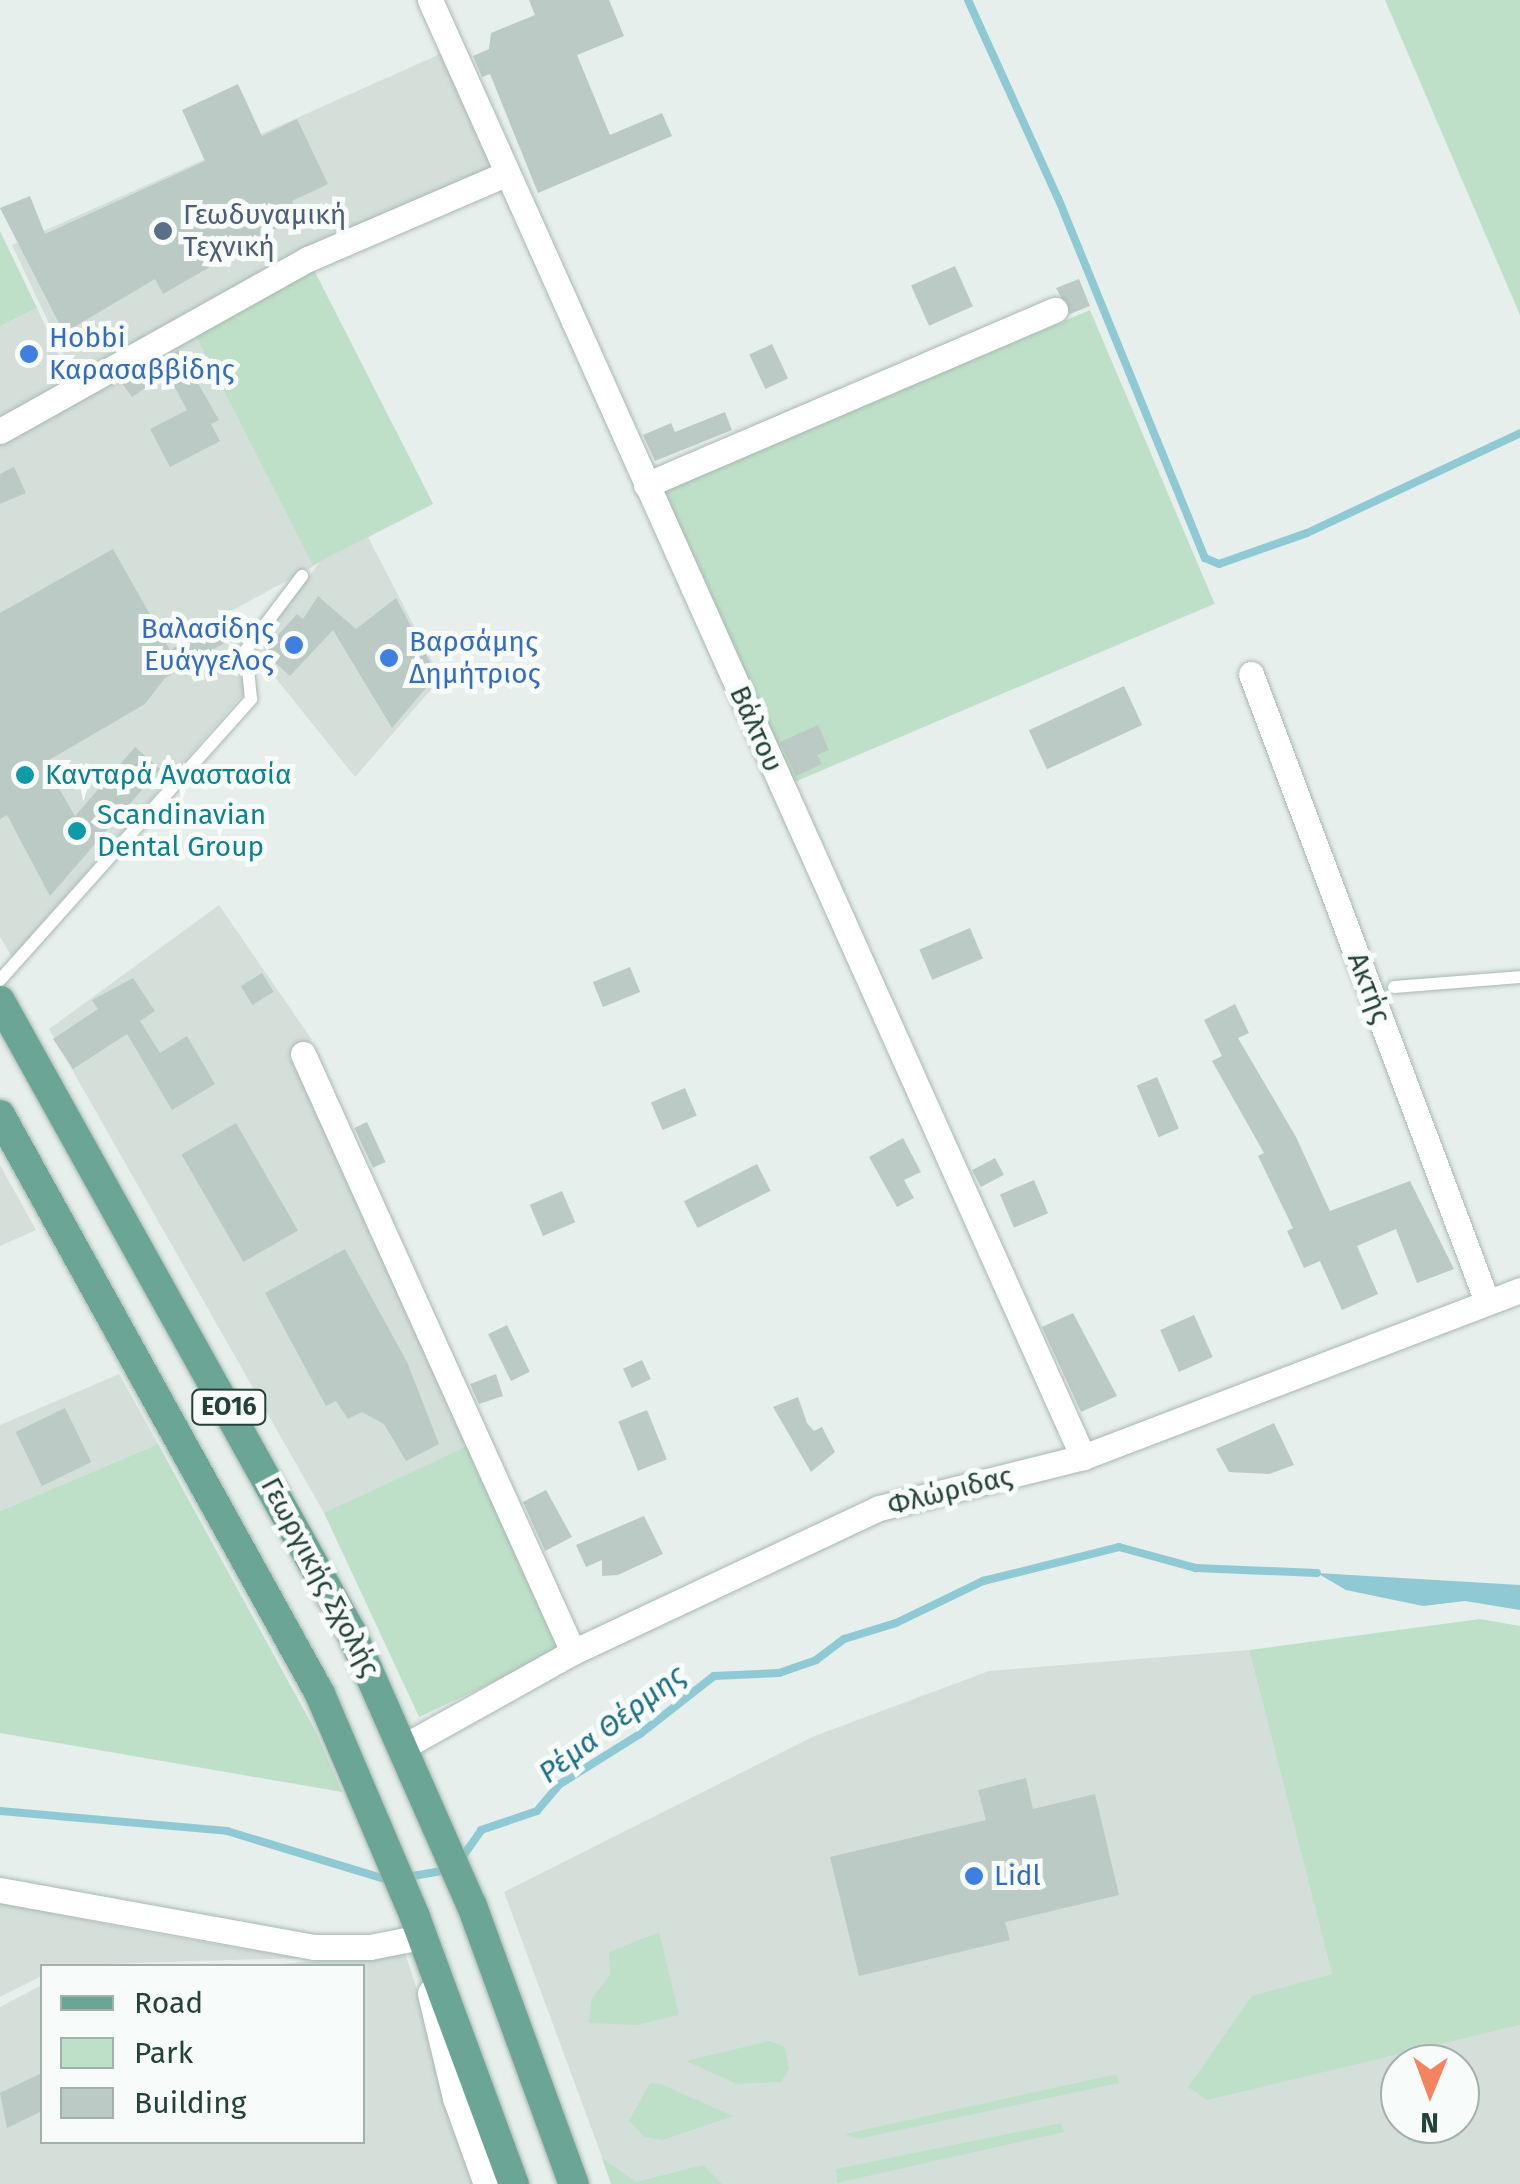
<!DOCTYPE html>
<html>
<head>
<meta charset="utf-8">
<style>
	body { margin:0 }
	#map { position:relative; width:1520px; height:2184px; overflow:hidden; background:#e6efeb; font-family:"Fira Sans",sans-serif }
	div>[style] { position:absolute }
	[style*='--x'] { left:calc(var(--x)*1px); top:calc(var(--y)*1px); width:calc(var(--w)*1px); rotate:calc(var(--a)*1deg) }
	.built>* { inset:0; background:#d4dfda }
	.green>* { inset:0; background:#bfe0c8; transform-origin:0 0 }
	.water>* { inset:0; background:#8ec9d4 }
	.stream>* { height:8px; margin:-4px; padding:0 4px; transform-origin:4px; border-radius:4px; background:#8ec9d4 }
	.building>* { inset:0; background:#bbcac4; transform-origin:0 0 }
	.roads { filter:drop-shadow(0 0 2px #a8b8b2) drop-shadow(0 0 2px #a8b8b2) }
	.service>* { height:12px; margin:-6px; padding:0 6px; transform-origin:6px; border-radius:6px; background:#fff }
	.minor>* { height:25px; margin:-12.5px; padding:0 12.5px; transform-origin:12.5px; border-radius:12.5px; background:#fff }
	.tertiary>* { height:30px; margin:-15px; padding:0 15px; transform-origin:15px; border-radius:15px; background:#fff }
	.primary>* { height:30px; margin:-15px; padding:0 15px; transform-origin:15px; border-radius:15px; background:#6aa596 }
	.dots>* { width:28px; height:28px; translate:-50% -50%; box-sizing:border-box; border:5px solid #f7fbf9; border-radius:50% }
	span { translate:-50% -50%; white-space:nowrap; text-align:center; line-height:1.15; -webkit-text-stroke:10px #f7fbf9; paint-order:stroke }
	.shield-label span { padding:2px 8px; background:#f7fbf9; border:2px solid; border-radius:8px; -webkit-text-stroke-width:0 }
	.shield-label { font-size:25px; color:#24423a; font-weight:700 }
	.service-label { font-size:28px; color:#4e5e75 }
	.left { translate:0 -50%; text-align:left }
	.shop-label { font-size:28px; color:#366cbe }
	.right { translate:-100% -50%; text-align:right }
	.street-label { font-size:28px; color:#24423a }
	.culture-label { font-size:28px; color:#0d838f }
	.water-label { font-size:30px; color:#1c6f80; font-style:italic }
	.legend { position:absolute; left:40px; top:1964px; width:325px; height:180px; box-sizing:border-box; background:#f7fbf9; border:2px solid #a3b1ad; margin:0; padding:12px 18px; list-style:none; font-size:30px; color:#24423a }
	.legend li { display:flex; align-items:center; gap:20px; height:50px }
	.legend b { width:50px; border:2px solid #a3b1ad }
	.north { position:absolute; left:1380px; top:2044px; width:100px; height:100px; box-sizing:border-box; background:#f7fbf9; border:2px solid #a3b1ad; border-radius:50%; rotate:181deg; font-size:28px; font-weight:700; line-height:40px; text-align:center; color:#24423a }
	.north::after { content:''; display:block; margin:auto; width:35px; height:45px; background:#f4845f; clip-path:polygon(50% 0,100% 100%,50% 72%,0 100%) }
</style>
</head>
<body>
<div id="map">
	<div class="built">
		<div style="clip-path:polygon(447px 51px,495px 170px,76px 381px,12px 245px)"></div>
		<div style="clip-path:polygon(37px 308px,72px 383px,0 423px,0 326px)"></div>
		<div style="clip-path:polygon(194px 331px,322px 560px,368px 537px,441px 678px,355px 777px,254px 651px,319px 563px,228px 613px,241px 638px,245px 692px,12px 957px,0 937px,0 438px)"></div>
		<div style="clip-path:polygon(219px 905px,312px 1040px,293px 1052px,470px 1445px,328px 1520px,49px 1029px)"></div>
		<div style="clip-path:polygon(0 1165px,36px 1230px,0 1246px)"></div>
		<div style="clip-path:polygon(119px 1374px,158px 1444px,0 1511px,0 1425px)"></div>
		<div style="clip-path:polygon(evenodd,1249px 1650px,1332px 1974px,1446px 2042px,1520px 2025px,1520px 2184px,612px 2184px,504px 1892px,812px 1737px,989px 1671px,1249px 1650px,1400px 2064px,1460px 2064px,1460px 2124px,1400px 2124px,1400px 2064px)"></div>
		<div style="clip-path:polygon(0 1903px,168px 1936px,300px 1958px,42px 1966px,42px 1976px,0 1997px)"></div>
		<div style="clip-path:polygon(405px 1953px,480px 2184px,0 2184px,0 2007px,42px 1985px,42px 2142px,362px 2142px,362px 1966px,259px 1966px)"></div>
	</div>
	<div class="green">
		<div style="clip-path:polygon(1385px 0,1520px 0,1520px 315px)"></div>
		<div style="clip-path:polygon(0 231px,37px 308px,0 326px)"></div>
		<div style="left:312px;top:266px;width:267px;height:135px;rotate:63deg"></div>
		<div style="left:1090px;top:310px;width:319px;height:466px;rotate:67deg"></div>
		<div style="clip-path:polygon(158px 1444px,316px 1732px,342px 1792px,0 1733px,0 1511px)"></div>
		<div style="left:470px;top:1445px;width:225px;height:161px;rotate:65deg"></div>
		<div style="clip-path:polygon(1480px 1619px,1520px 1626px,1520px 2025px,1207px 2100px,1188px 2087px,1252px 1996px,1332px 1974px,1249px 1650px)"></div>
		<div style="clip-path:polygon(659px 1932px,679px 2015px,637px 2025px,589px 2023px,592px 1998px,610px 1975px,609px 1952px)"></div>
		<div style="clip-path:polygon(769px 2041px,785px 2047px,789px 2069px,781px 2082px,737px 2084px,686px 2061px)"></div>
		<div style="clip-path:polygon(1117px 2074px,1119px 2083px,858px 2139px,845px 2134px)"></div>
		<div style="clip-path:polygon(650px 2083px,661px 2084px,733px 2116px,663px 2140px,644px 2137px,629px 2121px)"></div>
		<div style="clip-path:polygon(1061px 2123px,1064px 2132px,837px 2183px,836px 2169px)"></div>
		<div style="clip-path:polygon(602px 2158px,636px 2182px,703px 2165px,722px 2184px,611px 2184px)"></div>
	</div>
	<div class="water">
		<div style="clip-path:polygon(1317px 1573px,1520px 1585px,1520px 1610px,1465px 1601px,1423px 1606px,1346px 1590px)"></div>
	</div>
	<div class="stream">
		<div style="--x:968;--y:0;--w:217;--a:65.6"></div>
		<div style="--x:1058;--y:198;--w:389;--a:67.8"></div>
		<div style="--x:1205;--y:558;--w:15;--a:23"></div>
		<div style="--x:1219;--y:564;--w:93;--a:-19.4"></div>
		<div style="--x:1307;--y:533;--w:235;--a:-25.1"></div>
		<div style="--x:0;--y:1811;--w:228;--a:5"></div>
		<div style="--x:227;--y:1831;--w:168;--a:16.9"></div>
		<div style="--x:459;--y:1862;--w:39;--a:-55"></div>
		<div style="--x:481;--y:1830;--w:59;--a:-18.7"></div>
		<div style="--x:537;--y:1811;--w:35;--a:-50"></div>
		<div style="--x:560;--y:1784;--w:94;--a:-32"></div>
		<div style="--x:640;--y:1734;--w:94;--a:-38.1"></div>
		<div style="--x:714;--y:1676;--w:65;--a:-2.6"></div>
		<div style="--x:779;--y:1673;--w:39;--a:-19"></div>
		<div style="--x:816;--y:1660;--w:35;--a:-37"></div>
		<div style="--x:844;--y:1639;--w:54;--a:-17.1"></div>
		<div style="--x:896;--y:1623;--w:97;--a:-25.8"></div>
		<div style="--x:983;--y:1581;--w:140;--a:-14"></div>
		<div style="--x:1119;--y:1547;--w:80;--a:15.3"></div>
		<div style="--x:1196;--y:1568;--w:121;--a:2.4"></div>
		<div style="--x:407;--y:1877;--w:41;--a:-9.9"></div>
	</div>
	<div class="building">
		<div style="clip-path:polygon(529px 0,609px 0,624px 36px,577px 55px,610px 135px,662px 113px,672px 136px,538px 193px,490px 74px,482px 77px,473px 56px,489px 49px,491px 33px,535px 15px)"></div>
		<div style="clip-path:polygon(238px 84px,262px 136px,297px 119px,328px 184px,292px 201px,300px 215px,163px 294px,155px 279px,64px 333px,0 208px,30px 196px,45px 234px,205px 161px,182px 110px)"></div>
		<div style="left:955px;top:266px;width:44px;height:48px;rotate:66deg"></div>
		<div style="clip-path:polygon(1079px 279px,1090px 306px,1070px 314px,1056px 288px)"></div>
		<div style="left:772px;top:344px;width:38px;height:25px;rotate:65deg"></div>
		<div style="clip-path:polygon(179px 350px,219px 420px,211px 424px,220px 441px,170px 467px,150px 429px,187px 410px,161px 361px)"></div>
		<div style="clip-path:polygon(138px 373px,148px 386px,132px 397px,121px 382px)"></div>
		<div style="clip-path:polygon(725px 412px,732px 430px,655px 461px,643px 435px,671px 423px,675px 432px)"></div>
		<div style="clip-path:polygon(14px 467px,26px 493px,0 504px,0 474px)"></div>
		<div style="clip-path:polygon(113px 549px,170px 650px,225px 618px,236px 636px,165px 678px,145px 704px,44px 763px,75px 816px,135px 747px,160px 769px,50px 896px,7px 815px,0 819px,0 613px)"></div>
		<div style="clip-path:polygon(318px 596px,356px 629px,396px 598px,437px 675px,392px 728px,333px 630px,290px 676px,263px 652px,297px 614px,303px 619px)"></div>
		<div style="left:1124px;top:686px;width:43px;height:105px;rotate:65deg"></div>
		<div style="clip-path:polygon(818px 725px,829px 750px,817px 755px,822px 764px,796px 776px,780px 742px)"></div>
		<div style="left:970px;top:928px;width:33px;height:55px;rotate:67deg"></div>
		<div style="left:630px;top:967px;width:27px;height:40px;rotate:68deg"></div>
		<div style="left:262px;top:973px;width:22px;height:25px;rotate:58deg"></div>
		<div style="clip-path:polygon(133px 978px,155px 1011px,140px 1021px,160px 1053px,187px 1036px,215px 1084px,172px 1110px,127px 1034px,73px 1069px,53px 1039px,98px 1009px,92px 1000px)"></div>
		<div style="clip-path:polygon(1235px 1004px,1249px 1033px,1238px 1038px,1296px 1137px,1330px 1211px,1410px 1181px,1454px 1269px,1417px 1283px,1396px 1229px,1357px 1246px,1378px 1294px,1342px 1310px,1320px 1261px,1304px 1268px,1287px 1231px,1293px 1228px,1258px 1156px,1264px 1153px,1212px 1061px,1222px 1056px,1204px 1020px)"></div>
		<div style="left:1157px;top:1077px;width:56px;height:22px;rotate:67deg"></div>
		<div style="left:685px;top:1088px;width:30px;height:37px;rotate:67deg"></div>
		<div style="left:367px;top:1122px;width:44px;height:14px;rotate:65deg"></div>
		<div style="left:236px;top:1123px;width:124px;height:63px;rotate:60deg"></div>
		<div style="clip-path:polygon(903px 1138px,921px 1172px,904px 1180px,914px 1198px,897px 1207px,869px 1157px)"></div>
		<div style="left:995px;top:1158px;width:19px;height:26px;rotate:62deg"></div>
		<div style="left:757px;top:1164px;width:30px;height:82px;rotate:63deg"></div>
		<div style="left:1034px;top:1180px;width:36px;height:37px;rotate:67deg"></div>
		<div style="left:562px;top:1191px;width:34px;height:35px;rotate:67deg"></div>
		<div style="clip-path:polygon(345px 1249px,407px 1362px,439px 1444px,406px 1461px,384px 1424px,362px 1412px,348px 1419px,336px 1401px,326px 1406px,265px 1293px)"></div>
		<div style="clip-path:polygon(1073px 1313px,1117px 1396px,1081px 1412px,1042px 1327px)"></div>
		<div style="left:1194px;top:1315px;width:46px;height:37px;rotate:66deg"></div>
		<div style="left:507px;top:1325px;width:52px;height:21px;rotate:64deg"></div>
		<div style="left:642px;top:1360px;width:21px;height:21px;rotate:65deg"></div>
		<div style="clip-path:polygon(496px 1374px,503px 1396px,479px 1404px,470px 1384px)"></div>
		<div style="clip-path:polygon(798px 1397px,807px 1423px,814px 1431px,822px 1427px,835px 1452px,811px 1472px,773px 1407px)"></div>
		<div style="left:65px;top:1408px;width:60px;height:55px;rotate:64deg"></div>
		<div style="left:647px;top:1410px;width:53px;height:31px;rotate:68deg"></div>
		<div style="clip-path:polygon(1274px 1423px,1294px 1465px,1269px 1474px,1229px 1472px,1216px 1449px)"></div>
		<div style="clip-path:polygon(546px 1490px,572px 1537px,545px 1551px,523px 1502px)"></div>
		<div style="clip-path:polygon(644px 1516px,663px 1554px,618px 1575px,602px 1576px,602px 1560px,586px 1567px,576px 1545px)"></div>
		<div style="clip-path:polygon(1026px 1778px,1033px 1809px,1095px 1794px,1119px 1895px,1005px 1922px,1010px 1940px,859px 1976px,830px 1857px,986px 1820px,978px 1790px)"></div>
		<div style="clip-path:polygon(42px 2073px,42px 2111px,7px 2128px,0 2093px)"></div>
	</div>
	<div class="roads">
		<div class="service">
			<div style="--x:0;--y:980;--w:377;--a:-48.2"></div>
			<div style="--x:251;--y:699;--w:49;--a:-95.8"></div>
			<div style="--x:246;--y:650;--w:93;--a:-52.9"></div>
			<div style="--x:1394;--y:987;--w:126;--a:-4.5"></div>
		</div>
		<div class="minor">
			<div style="--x:430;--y:0;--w:1597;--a:65.86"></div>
			<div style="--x:0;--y:431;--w:353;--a:-29.2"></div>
			<div style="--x:308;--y:259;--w:215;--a:-23.3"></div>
			<div style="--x:646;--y:485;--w:445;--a:-23.2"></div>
			<div style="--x:1251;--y:674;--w:671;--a:69.4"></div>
			<div style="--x:303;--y:1054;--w:656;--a:65.7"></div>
			<div style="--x:403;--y:1747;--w:195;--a:-29.2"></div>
			<div style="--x:573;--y:1652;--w:338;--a:-25.2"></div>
			<div style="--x:879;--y:1508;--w:210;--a:-14"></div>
			<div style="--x:1083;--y:1457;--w:468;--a:-20.9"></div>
			<div style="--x:0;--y:1890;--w:319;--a:10.3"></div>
			<div style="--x:314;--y:1947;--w:56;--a:0"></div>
			<div style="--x:370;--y:1947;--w:52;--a:-11.1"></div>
		</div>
		<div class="tertiary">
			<div style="--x:433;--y:1994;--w:107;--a:76.5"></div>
			<div style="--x:458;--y:2098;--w:91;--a:70.2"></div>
		</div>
		<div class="primary">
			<div style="--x:0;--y:1001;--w:722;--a:60.91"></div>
			<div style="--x:351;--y:1632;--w:300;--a:66.2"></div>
			<div style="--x:472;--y:1906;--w:296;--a:69.9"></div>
			<div style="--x:0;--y:1115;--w:662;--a:61.07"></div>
			<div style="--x:320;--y:1694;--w:242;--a:66.9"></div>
			<div style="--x:415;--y:1917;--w:285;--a:69.7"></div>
		</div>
	</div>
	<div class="dots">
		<div style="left:163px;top:231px;background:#5c6f8a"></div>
		<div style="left:29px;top:354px;background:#3f7fe0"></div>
		<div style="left:294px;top:645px;background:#3f7fe0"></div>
		<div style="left:389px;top:658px;background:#3f7fe0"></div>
		<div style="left:25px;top:775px;background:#0f9aa8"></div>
		<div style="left:77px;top:831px;background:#0f9aa8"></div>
		<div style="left:974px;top:1876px;background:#3f7fe0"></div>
	</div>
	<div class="shield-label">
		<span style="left:229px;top:1407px">ΕΟ16</span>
	</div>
	<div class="service-label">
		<span class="left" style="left:183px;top:231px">Γεωδυναμική<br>Τεχνική</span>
	</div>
	<div class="shop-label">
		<span class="left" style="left:49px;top:354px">Hobbi<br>Καρασαββίδης</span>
		<span class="right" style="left:274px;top:645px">Βαλασίδης<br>Ευάγγελος</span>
		<span class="left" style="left:409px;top:658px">Βαρσάμης<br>Δημήτριος</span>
		<span class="left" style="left:994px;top:1876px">Lidl</span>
	</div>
	<div class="street-label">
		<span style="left:756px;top:729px;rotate:66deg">Βάλτου</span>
		<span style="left:1369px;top:988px;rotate:69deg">Ακτής</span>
		<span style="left:950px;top:1491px;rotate:-14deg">Φλώριδας</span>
		<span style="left:320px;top:1577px;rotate:62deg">Γεωργικής Σχολής</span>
	</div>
	<div class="culture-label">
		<span class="left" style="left:45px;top:775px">Κανταρά Αναστασία</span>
		<span class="left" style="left:97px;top:831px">Scandinavian<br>Dental Group</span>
	</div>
	<div class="water-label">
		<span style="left:612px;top:1724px;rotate:-37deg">Ρέμα Θέρμης</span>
	</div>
	<ul class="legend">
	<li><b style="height:12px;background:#6aa596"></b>Road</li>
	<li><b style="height:28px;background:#bfe0c8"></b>Park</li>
	<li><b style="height:28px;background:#bbcac4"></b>Building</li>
	</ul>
	<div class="north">N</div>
</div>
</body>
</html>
